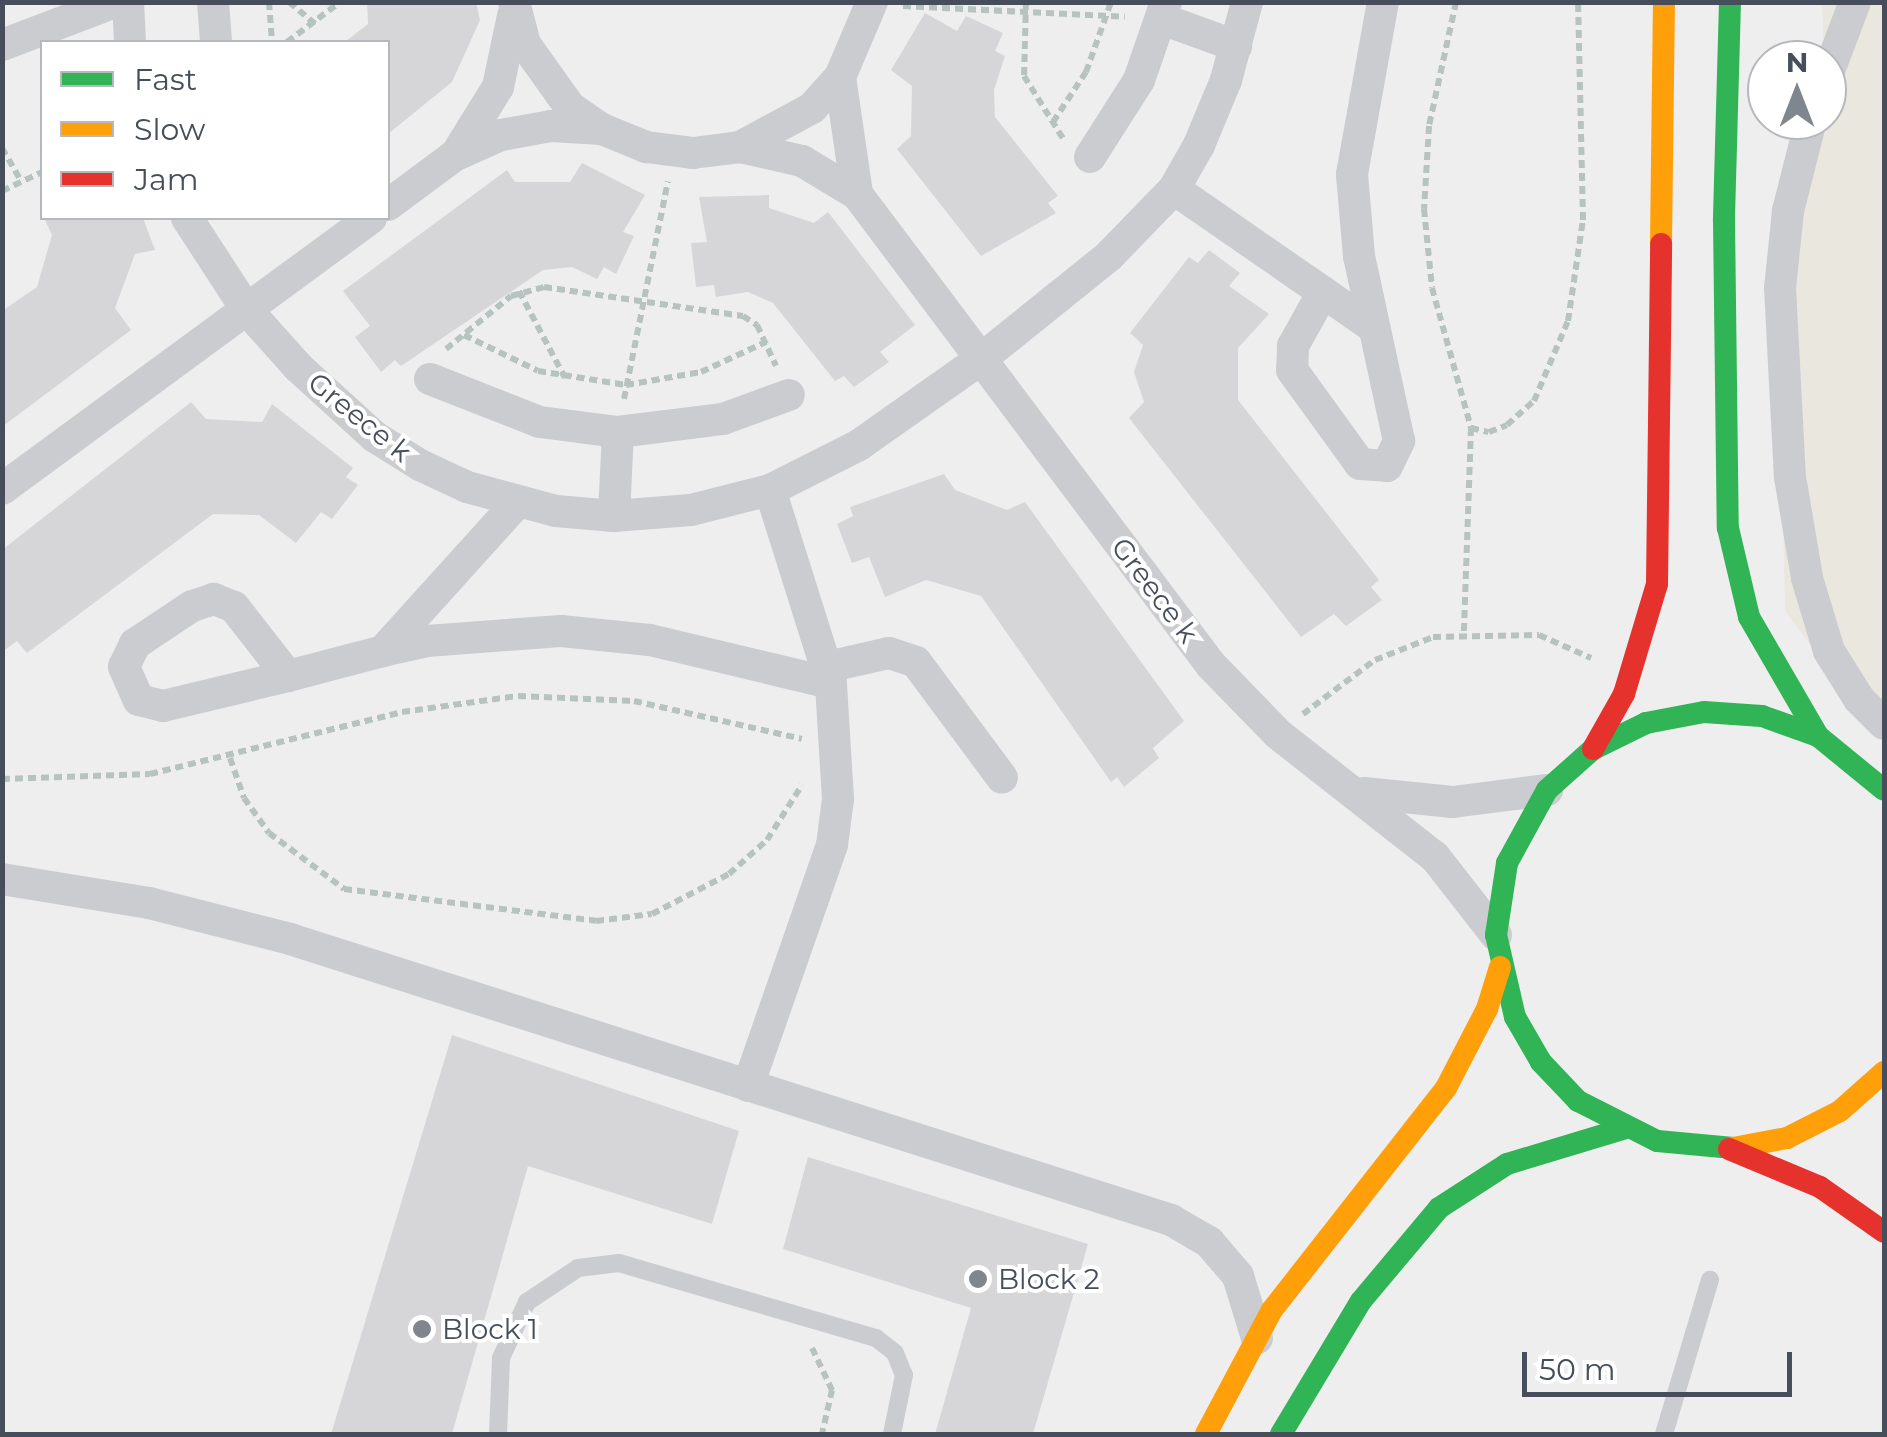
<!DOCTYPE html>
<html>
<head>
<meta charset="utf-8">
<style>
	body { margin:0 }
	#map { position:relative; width:1887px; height:1437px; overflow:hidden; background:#efeeee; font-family:Montserrat,sans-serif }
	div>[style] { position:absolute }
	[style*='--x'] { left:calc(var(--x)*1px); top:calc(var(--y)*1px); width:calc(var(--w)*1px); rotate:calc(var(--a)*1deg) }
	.sand>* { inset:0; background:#eae7de }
	.building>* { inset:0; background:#d6d6d9 }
	.path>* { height:6px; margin-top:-3px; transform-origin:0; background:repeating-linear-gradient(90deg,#b7c3c0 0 8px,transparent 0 13px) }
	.lane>* { height:18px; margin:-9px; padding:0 9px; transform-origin:9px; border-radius:9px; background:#cacccf }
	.street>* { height:32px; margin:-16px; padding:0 16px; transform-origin:16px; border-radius:16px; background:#cacccf }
	.fast>* { height:22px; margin:-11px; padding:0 11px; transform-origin:11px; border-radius:11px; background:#30b455 }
	.slow>* { height:22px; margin:-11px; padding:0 11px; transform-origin:11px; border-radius:11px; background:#ff9f0a }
	.jam>* { height:22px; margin:-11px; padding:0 11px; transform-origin:11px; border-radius:11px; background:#e5322d }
	.dots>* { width:28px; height:28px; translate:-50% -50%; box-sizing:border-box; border:5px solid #fff; border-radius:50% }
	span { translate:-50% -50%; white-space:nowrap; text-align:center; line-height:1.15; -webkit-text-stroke:8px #fff; paint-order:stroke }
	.street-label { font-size:28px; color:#454e5a }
	.poi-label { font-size:28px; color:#454e5a }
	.left { translate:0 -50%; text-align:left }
	.frame { position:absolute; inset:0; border:5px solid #454e5a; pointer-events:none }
	.legend { position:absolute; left:40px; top:40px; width:350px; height:180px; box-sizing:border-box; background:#fff; border:2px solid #b5b8bd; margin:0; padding:12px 18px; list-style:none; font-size:30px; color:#454e5a }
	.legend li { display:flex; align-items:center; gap:20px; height:50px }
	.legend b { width:50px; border:2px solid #b5b8bd }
	.north { position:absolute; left:1747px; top:40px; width:100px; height:100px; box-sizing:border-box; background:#fff; border:2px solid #b5b8bd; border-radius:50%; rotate:0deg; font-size:28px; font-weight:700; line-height:40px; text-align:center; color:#454e5a }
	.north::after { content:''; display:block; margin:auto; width:35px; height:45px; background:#80868e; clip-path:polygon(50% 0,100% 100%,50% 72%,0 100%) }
	.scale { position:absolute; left:1522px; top:1352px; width:270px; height:45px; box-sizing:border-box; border:5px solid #454e5a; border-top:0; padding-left:12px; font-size:30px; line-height:35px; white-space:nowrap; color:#454e5a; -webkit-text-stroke:8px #fff; paint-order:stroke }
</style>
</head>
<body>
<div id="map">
	<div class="sand">
		<div style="clip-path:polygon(1822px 3px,1884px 3px,1884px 711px,1846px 692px,1785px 611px,1777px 215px,1818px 120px,1827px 120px)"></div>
	</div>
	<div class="building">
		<div style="clip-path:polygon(367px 2px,476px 2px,480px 20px,452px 82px,388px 134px,388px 42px,345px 42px,368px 24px)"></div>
		<div style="clip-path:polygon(925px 13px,957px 31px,966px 16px,1003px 33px,995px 51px,1005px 56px,994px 90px,995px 117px,1058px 196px,1048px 203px,1056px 213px,981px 256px,897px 149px,911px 136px,912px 86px,891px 70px)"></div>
		<div style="clip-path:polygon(582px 163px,645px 195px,623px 232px,634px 236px,616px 274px,604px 267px,597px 279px,572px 267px,543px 270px,401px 366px,395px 360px,381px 372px,355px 337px,370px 326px,343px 291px,507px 170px,515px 182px,570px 182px)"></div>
		<div style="clip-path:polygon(769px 195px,769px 208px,814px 223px,828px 212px,915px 325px,880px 352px,889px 362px,854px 387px,844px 376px,835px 381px,773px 303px,748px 292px,716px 297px,714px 285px,696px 287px,691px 243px,707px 242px,699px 197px)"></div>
		<div style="clip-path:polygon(44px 218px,143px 218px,155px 250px,135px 254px,115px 308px,131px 330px,2px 427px,2px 311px,37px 287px,52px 235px)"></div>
		<div style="clip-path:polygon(1209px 250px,1240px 273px,1229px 286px,1269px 314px,1238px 348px,1238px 400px,1379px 580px,1371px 587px,1382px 600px,1346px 626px,1334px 614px,1301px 637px,1129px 418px,1144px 402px,1134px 372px,1143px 345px,1130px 333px,1189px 257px,1198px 263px)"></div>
		<div style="clip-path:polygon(191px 402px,206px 419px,262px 422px,272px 404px,353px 468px,346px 477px,358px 485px,332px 519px,321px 512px,296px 543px,259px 515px,213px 514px,27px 653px,17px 641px,2px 652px,2px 550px)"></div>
		<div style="clip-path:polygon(944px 474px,955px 490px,1007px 510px,1025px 502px,1184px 721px,1153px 748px,1159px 758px,1124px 787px,1117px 777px,1111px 782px,981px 596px,926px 580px,885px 597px,869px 557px,852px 563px,837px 524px,853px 516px,850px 507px)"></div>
		<div style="clip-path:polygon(452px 1035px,739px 1131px,712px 1224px,528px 1166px,452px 1434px,331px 1434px)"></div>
		<div style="clip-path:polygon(808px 1157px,1088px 1244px,1033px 1434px,935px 1434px,971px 1308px,783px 1249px)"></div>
	</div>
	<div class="path">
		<div style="--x:269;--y:2;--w:40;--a:85.7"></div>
		<div style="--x:289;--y:2;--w:34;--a:40"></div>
		<div style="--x:1026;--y:2;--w:74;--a:91.5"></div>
		<div style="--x:1024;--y:76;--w:75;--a:58"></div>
		<div style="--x:1456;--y:2;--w:127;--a:102.3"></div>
		<div style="--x:1429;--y:126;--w:83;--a:93.4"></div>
		<div style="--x:1424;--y:209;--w:79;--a:84.2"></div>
		<div style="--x:1432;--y:288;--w:145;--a:74.4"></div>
		<div style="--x:1471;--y:428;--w:204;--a:92"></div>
		<div style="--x:903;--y:6;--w:222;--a:2.8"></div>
		<div style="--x:287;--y:42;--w:66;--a:-37"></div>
		<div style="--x:1053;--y:122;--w:60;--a:-56.6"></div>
		<div style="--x:1086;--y:72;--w:74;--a:-70.3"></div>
		<div style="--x:2;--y:148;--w:39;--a:60"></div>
		<div style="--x:2;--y:191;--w:44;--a:-25.4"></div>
		<div style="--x:519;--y:291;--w:98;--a:62.1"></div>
		<div style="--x:464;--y:335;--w:82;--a:25.9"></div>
		<div style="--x:538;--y:371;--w:89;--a:9"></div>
		<div style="--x:626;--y:385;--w:76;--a:-9.8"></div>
		<div style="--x:701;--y:372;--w:72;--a:-24.8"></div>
		<div style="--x:446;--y:349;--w:84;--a:-39.2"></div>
		<div style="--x:511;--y:296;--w:34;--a:-15"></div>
		<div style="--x:544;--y:287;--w:201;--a:8.3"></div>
		<div style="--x:743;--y:316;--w:17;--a:33"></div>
		<div style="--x:757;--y:325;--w:45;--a:65.1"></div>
		<div style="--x:624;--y:399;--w:222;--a:-78.6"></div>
		<div style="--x:1471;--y:428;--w:18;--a:13"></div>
		<div style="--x:1489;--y:432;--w:19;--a:-21"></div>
		<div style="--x:1507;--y:425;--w:36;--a:-42"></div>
		<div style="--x:1534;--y:401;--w:87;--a:-67"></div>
		<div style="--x:1568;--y:321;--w:102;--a:-81.6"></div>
		<div style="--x:1583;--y:220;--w:218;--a:-91.3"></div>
		<div style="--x:1303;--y:714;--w:90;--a:-36.9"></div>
		<div style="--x:1375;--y:660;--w:62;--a:-21.6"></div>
		<div style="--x:1433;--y:637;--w:106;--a:-1.1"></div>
		<div style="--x:1539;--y:635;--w:57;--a:23.9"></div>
		<div style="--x:230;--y:758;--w:42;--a:70.7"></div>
		<div style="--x:244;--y:798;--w:43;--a:54.5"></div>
		<div style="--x:269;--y:833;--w:94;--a:36.7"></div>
		<div style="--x:344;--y:889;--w:254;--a:7.2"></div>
		<div style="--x:596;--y:921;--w:56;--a:-7.1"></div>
		<div style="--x:652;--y:914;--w:87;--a:-27.5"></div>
		<div style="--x:729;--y:874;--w:51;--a:-41.8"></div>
		<div style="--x:767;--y:840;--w:65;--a:-57.5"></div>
		<div style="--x:2;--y:779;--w:148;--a:-1.9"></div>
		<div style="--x:150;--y:774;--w:260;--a:-13.8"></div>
		<div style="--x:402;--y:712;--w:117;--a:-7.9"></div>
		<div style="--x:518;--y:696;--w:116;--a:2.5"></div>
		<div style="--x:634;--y:701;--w:172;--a:12.7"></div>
		<div style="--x:812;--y:1348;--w:47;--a:64.5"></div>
		<div style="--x:832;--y:1390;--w:45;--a:102.8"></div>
	</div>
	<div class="lane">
		<div style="--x:498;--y:1434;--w:76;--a:-87.7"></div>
		<div style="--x:501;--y:1358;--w:62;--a:-65.1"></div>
		<div style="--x:527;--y:1302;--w:61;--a:-33.7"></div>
		<div style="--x:578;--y:1268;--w:41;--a:-7"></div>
		<div style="--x:619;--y:1263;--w:268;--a:16.3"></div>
		<div style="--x:876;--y:1338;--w:24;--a:38"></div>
		<div style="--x:895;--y:1353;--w:24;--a:68"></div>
		<div style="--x:904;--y:1375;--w:60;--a:101.5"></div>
		<div style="--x:1664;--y:1434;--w:161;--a:-73.4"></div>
	</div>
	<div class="street">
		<div style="--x:128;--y:2;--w:40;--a:87.1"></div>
		<div style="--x:213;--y:2;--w:40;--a:85.7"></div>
		<div style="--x:514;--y:2;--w:43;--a:75.3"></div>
		<div style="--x:525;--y:44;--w:77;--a:54.5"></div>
		<div style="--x:570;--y:107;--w:39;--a:35"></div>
		<div style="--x:602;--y:129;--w:48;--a:22.2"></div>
		<div style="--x:646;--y:147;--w:47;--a:7.3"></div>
		<div style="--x:693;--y:153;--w:47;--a:-7.3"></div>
		<div style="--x:740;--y:147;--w:82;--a:-28.4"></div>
		<div style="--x:812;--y:108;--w:42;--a:-47.9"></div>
		<div style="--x:840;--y:77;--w:82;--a:-66.9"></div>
		<div style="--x:1162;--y:19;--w:79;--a:20"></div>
		<div style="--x:2;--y:45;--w:121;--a:-20.8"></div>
		<div style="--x:1827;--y:76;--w:79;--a:-69.3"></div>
		<div style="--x:840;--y:77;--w:118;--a:81.7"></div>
		<div style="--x:1811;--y:120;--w:94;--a:104.2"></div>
		<div style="--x:1788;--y:211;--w:77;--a:95.9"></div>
		<div style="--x:1780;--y:288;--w:189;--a:87"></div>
		<div style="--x:1790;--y:477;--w:102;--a:80.4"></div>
		<div style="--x:1807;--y:578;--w:76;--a:73.2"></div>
		<div style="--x:1829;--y:651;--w:57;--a:58"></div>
		<div style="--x:1859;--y:699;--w:35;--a:45"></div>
		<div style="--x:740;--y:147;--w:64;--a:12.7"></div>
		<div style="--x:802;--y:161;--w:64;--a:31"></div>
		<div style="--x:857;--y:194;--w:589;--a:53.07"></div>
		<div style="--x:1211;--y:665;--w:96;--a:45.8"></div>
		<div style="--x:1278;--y:734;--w:199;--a:38.1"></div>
		<div style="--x:1435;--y:857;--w:99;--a:52"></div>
		<div style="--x:457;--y:153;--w:78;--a:-58.2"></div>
		<div style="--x:498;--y:87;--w:73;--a:-78.1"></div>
		<div style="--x:1090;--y:157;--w:91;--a:-57.5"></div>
		<div style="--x:1139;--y:80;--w:83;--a:-70.9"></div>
		<div style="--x:1174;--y:189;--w:242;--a:34.7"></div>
		<div style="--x:388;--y:205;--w:82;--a:-36.6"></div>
		<div style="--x:454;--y:156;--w:51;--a:-24.1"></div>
		<div style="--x:501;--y:135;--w:51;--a:-10.2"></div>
		<div style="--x:551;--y:126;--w:51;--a:3.4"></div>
		<div style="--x:187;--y:218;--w:108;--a:57"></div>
		<div style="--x:246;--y:309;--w:78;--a:48.1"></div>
		<div style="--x:298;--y:367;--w:104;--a:42.3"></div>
		<div style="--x:375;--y:437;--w:53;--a:31.9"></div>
		<div style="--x:420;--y:465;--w:52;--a:25.1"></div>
		<div style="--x:467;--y:487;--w:92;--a:15.1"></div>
		<div style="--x:556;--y:511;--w:58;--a:4.9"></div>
		<div style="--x:614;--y:516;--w:77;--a:-4.5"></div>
		<div style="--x:691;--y:510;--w:81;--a:-14.2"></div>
		<div style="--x:770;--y:490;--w:100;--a:-26.8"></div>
		<div style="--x:859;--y:445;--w:149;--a:-35.2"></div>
		<div style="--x:981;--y:359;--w:163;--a:-38.8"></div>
		<div style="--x:1108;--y:257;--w:95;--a:-45.9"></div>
		<div style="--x:1174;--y:189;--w:51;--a:-60.4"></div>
		<div style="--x:1199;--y:145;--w:70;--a:-67.4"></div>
		<div style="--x:1226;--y:80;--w:81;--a:-74.9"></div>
		<div style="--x:1323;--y:292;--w:62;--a:119.1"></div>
		<div style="--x:1293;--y:346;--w:24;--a:92"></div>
		<div style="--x:1292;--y:370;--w:116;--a:54.1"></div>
		<div style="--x:1360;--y:464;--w:27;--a:4"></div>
		<div style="--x:1387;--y:466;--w:28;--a:-64"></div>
		<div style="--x:1399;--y:441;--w:189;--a:-102.2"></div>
		<div style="--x:1359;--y:256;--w:82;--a:-94.9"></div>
		<div style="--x:1352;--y:174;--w:175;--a:-79.8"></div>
		<div style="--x:430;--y:379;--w:118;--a:21.4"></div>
		<div style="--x:540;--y:422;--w:79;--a:7.3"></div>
		<div style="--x:618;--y:432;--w:106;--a:-7.1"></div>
		<div style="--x:723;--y:419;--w:70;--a:-20"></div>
		<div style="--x:2;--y:489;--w:458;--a:-36.3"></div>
		<div style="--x:614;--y:516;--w:84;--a:-87.3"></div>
		<div style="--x:383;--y:651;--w:198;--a:-47.9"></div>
		<div style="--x:827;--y:667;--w:64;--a:-12.7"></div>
		<div style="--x:889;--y:653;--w:28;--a:18"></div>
		<div style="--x:916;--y:662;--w:144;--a:53.4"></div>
		<div style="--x:288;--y:676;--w:88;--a:-128"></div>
		<div style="--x:234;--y:607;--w:22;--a:-158"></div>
		<div style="--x:214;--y:599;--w:23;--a:162"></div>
		<div style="--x:192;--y:606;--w:69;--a:146.3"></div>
		<div style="--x:135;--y:644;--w:25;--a:116"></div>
		<div style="--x:124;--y:667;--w:36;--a:66"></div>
		<div style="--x:139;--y:700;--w:25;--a:14"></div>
		<div style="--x:163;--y:706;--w:129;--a:-13.5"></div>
		<div style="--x:288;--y:676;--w:98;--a:-14.7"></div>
		<div style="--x:383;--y:651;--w:45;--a:-12.8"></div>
		<div style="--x:427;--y:641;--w:134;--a:-4.3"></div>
		<div style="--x:561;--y:631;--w:89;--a:5.8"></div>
		<div style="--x:650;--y:640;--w:186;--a:13.4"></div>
		<div style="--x:1364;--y:793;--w:89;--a:5.8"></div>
		<div style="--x:1453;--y:802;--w:95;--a:-7.3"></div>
		<div style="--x:2;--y:879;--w:149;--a:9.3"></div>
		<div style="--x:149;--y:903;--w:146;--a:14.3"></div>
		<div style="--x:290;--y:939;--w:925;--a:17.69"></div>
		<div style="--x:1171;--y:1220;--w:44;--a:30.1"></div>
		<div style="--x:1209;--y:1242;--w:45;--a:49.5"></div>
		<div style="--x:1238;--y:1276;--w:65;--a:73"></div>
		<div style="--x:748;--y:1086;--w:255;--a:-70.8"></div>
		<div style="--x:832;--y:845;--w:46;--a:-82.6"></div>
		<div style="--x:838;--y:799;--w:116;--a:-93.5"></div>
		<div style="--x:831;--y:683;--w:202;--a:-107.5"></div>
	</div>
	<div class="fast">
		<div style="--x:1730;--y:2;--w:219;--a:91.6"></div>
		<div style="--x:1724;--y:221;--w:307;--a:89.3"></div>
		<div style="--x:1728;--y:528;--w:91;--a:76.7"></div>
		<div style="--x:1749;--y:617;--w:138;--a:59.9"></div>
		<div style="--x:1733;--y:1148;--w:76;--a:-174.7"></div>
		<div style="--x:1657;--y:1141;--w:89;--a:-153.1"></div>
		<div style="--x:1578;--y:1101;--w:54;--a:-133.5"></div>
		<div style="--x:1541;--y:1062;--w:52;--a:-120"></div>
		<div style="--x:1515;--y:1017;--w:84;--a:-103"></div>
		<div style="--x:1496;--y:935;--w:73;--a:-81.3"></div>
		<div style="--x:1507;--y:863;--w:83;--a:-61.3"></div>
		<div style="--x:1547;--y:790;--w:62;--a:-41.7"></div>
		<div style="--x:1593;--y:749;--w:59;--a:-26.1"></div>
		<div style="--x:1646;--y:723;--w:59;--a:-10.7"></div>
		<div style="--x:1704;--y:712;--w:58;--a:3.9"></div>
		<div style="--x:1762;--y:716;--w:59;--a:19.7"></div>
		<div style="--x:1818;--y:736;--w:85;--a:39.3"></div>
		<div style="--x:1281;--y:1434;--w:155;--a:-59"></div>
		<div style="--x:1361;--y:1301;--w:121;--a:-50"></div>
		<div style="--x:1439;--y:1208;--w:81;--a:-32.9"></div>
		<div style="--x:1507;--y:1164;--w:121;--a:-16.8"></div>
	</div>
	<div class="slow">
		<div style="--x:1661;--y:244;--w:242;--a:-89.3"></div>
		<div style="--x:1733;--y:1148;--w:55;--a:-10.5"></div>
		<div style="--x:1787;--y:1138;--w:59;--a:-27"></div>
		<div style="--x:1840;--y:1111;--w:59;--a:-41.6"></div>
		<div style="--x:1206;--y:1434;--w:140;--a:-62"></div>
		<div style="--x:1272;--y:1310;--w:282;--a:-51.9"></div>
		<div style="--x:1446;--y:1088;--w:89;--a:-62.6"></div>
		<div style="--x:1487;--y:1009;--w:44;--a:-72.8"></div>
	</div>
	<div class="jam">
		<div style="--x:1593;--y:749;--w:63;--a:-60.6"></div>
		<div style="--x:1624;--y:694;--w:115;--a:-73.3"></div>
		<div style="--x:1657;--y:584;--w:340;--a:-89.3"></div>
		<div style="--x:1729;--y:1149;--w:99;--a:22.7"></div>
		<div style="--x:1820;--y:1187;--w:78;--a:35.1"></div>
	</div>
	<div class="dots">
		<div style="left:978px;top:1279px;background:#80868e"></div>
		<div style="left:422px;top:1329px;background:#80868e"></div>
	</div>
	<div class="street-label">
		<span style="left:360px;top:417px;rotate:39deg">Greece k</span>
		<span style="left:1155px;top:590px;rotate:53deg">Greece k</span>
	</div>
	<div class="poi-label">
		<span class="left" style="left:998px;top:1279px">Block 2</span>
		<span class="left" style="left:442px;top:1329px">Block 1</span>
	</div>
	<div class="frame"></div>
	<ul class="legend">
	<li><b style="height:12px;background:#30b455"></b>Fast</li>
	<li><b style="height:12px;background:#ff9f0a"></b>Slow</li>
	<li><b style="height:12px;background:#e5322d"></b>Jam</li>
	</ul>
	<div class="north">N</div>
	<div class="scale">50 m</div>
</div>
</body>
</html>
